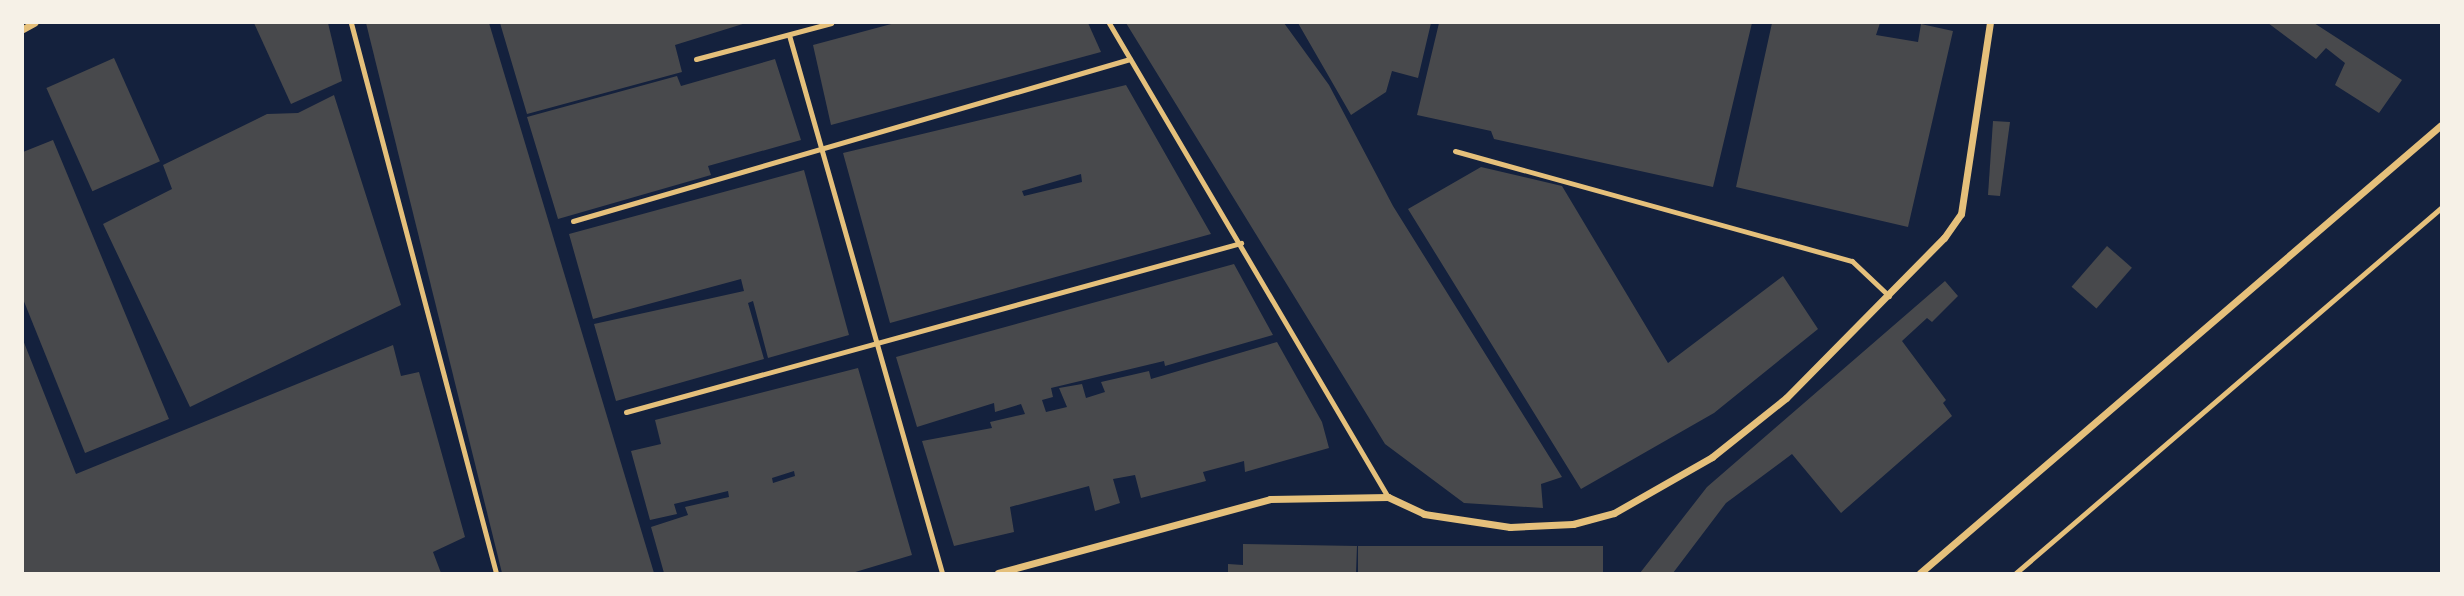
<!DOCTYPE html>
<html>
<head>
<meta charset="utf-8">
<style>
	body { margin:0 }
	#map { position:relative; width:2464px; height:596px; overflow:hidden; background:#14213d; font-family:"Noto Sans",sans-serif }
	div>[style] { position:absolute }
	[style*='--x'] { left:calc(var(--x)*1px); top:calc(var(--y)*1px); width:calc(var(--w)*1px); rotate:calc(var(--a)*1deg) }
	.building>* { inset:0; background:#48494c; transform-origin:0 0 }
	.path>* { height:4.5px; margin:-2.25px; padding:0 2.25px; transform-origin:2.25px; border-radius:2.25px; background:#e5c07b }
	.service>* { height:5px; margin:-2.5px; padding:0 2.5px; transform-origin:2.5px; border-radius:2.5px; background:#e5c07b }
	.minor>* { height:7px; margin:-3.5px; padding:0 3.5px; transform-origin:3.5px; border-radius:3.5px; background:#e5c07b }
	span { translate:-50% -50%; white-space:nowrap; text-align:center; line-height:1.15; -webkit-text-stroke:7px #f6f1e7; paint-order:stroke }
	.frame { position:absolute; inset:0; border:24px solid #f6f1e7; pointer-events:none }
</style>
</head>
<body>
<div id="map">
	<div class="building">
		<div style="clip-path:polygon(254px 23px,328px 23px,342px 81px,291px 104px)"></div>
		<div style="clip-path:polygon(366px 23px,489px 23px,654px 573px,502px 573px)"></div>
		<div style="clip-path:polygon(500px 23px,746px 23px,675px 45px,682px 72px,527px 114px)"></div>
		<div style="clip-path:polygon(895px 23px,1088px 23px,1101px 52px,831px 125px,813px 45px)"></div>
		<div style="clip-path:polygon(1126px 23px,1284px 23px,1329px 85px,1393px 206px,1562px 477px,1541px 484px,1543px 508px,1464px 503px,1385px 444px)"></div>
		<div style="clip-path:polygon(1298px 23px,1431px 23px,1418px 78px,1392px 71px,1386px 92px,1351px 115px)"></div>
		<div style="clip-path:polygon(1439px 23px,1752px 23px,1713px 187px,1494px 139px,1491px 131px,1417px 115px)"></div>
		<div style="clip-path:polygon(1772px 23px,1880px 23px,1876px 35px,1918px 42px,1921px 24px,1953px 31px,1908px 227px,1736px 187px)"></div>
		<div style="clip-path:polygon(2268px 23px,2314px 23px,2402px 80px,2379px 113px,2335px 85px,2345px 63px,2326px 48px,2316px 59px)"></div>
		<div style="left:114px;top:58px;width:113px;height:74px;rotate:66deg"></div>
		<div style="clip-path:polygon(775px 59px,801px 140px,708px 166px,711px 175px,558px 219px,527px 117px,677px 76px,681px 86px)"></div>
		<div style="clip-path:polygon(evenodd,1126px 85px,1211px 234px,890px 323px,843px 153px,1126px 85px,1081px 174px,1082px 182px,1024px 196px,1022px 191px,1081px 174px)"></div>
		<div style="clip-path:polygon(334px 95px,401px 305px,190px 407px,103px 224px,172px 189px,163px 165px,267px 114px,298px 113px)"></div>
		<div style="clip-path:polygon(1993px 121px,2010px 122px,2000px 196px,1988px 195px)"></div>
		<div style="clip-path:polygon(53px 140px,169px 419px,85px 453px,23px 299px,23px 152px)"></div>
		<div style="clip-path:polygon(1481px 167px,1562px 186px,1668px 363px,1783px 276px,1818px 329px,1714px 413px,1581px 489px,1408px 209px)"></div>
		<div style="clip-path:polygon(804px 170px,849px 335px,768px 358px,753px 301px,748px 303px,764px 359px,616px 401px,594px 324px,744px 291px,741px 279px,593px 319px,569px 234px)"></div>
		<div style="left:2107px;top:246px;width:33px;height:54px;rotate:41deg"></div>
		<div style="clip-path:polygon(1234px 264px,1273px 335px,1165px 366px,1164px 361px,1051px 388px,1053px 397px,1042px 400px,1046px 412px,1067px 407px,1059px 388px,1082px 384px,1086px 398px,1105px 392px,1101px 382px,1149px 371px,1151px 379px,1277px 342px,1322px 422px,1329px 448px,1245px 472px,1244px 461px,1233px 464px,1203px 472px,1206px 481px,1141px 498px,1135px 475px,1113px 479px,1120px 503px,1095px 511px,1089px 486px,1010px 507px,1014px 532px,954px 546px,922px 441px,992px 428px,990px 422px,1025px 414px,1021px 404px,995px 412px,994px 403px,917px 427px,896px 357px)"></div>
		<div style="clip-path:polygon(1945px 281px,1958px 296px,1932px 322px,1927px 318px,1902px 341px,1946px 400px,1943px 403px,1952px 416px,1841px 513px,1792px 454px,1726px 503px,1673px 573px,1640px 573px,1707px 487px)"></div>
		<div style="clip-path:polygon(23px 340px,76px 474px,393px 345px,401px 376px,419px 372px,465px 537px,433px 552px,441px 573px,23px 573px)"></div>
		<div style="clip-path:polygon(evenodd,858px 368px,912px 555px,852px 573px,664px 573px,651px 527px,688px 515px,685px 507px,729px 497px,728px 491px,674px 504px,677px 514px,650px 520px,631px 451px,661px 444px,655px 420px,858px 368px,794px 471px,795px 476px,773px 483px,772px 478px,794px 471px)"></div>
		<div style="clip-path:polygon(1243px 544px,1357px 546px,1356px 573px,1228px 573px,1228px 564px,1243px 565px)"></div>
		<div style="left:1358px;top:546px;width:245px;height:27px"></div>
	</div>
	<div class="path">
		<div style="--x:2016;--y:573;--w:560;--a:-40.66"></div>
	</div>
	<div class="service">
		<div style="--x:351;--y:23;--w:569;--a:75.23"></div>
		<div style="--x:1109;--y:23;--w:550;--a:59.52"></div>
		<div style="--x:789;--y:35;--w:559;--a:74.12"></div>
		<div style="--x:696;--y:59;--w:140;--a:-14.9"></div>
		<div style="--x:1455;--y:151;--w:412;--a:15.5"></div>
		<div style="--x:1852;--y:261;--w:51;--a:43.4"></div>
		<div style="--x:573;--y:221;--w:580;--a:-16.22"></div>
		<div style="--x:626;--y:412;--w:638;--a:-15.37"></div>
	</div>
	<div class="minor">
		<div style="--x:23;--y:29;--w:13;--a:-29"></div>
		<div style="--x:998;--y:573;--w:282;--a:-15.2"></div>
		<div style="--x:1270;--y:499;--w:118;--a:-1"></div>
		<div style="--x:1388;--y:497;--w:40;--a:25"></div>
		<div style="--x:1424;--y:514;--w:87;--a:8.6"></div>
		<div style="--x:1510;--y:527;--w:63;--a:-2.7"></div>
		<div style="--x:1573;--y:524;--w:42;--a:-15"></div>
		<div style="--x:1614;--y:513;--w:113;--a:-29.7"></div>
		<div style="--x:1712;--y:457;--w:95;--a:-38.6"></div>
		<div style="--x:1786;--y:398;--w:225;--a:-45.4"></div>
		<div style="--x:1944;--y:238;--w:29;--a:-55"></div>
		<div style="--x:1961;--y:214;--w:193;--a:-81.4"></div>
		<div style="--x:1920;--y:573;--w:687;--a:-40.69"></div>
	</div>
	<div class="frame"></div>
</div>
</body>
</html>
